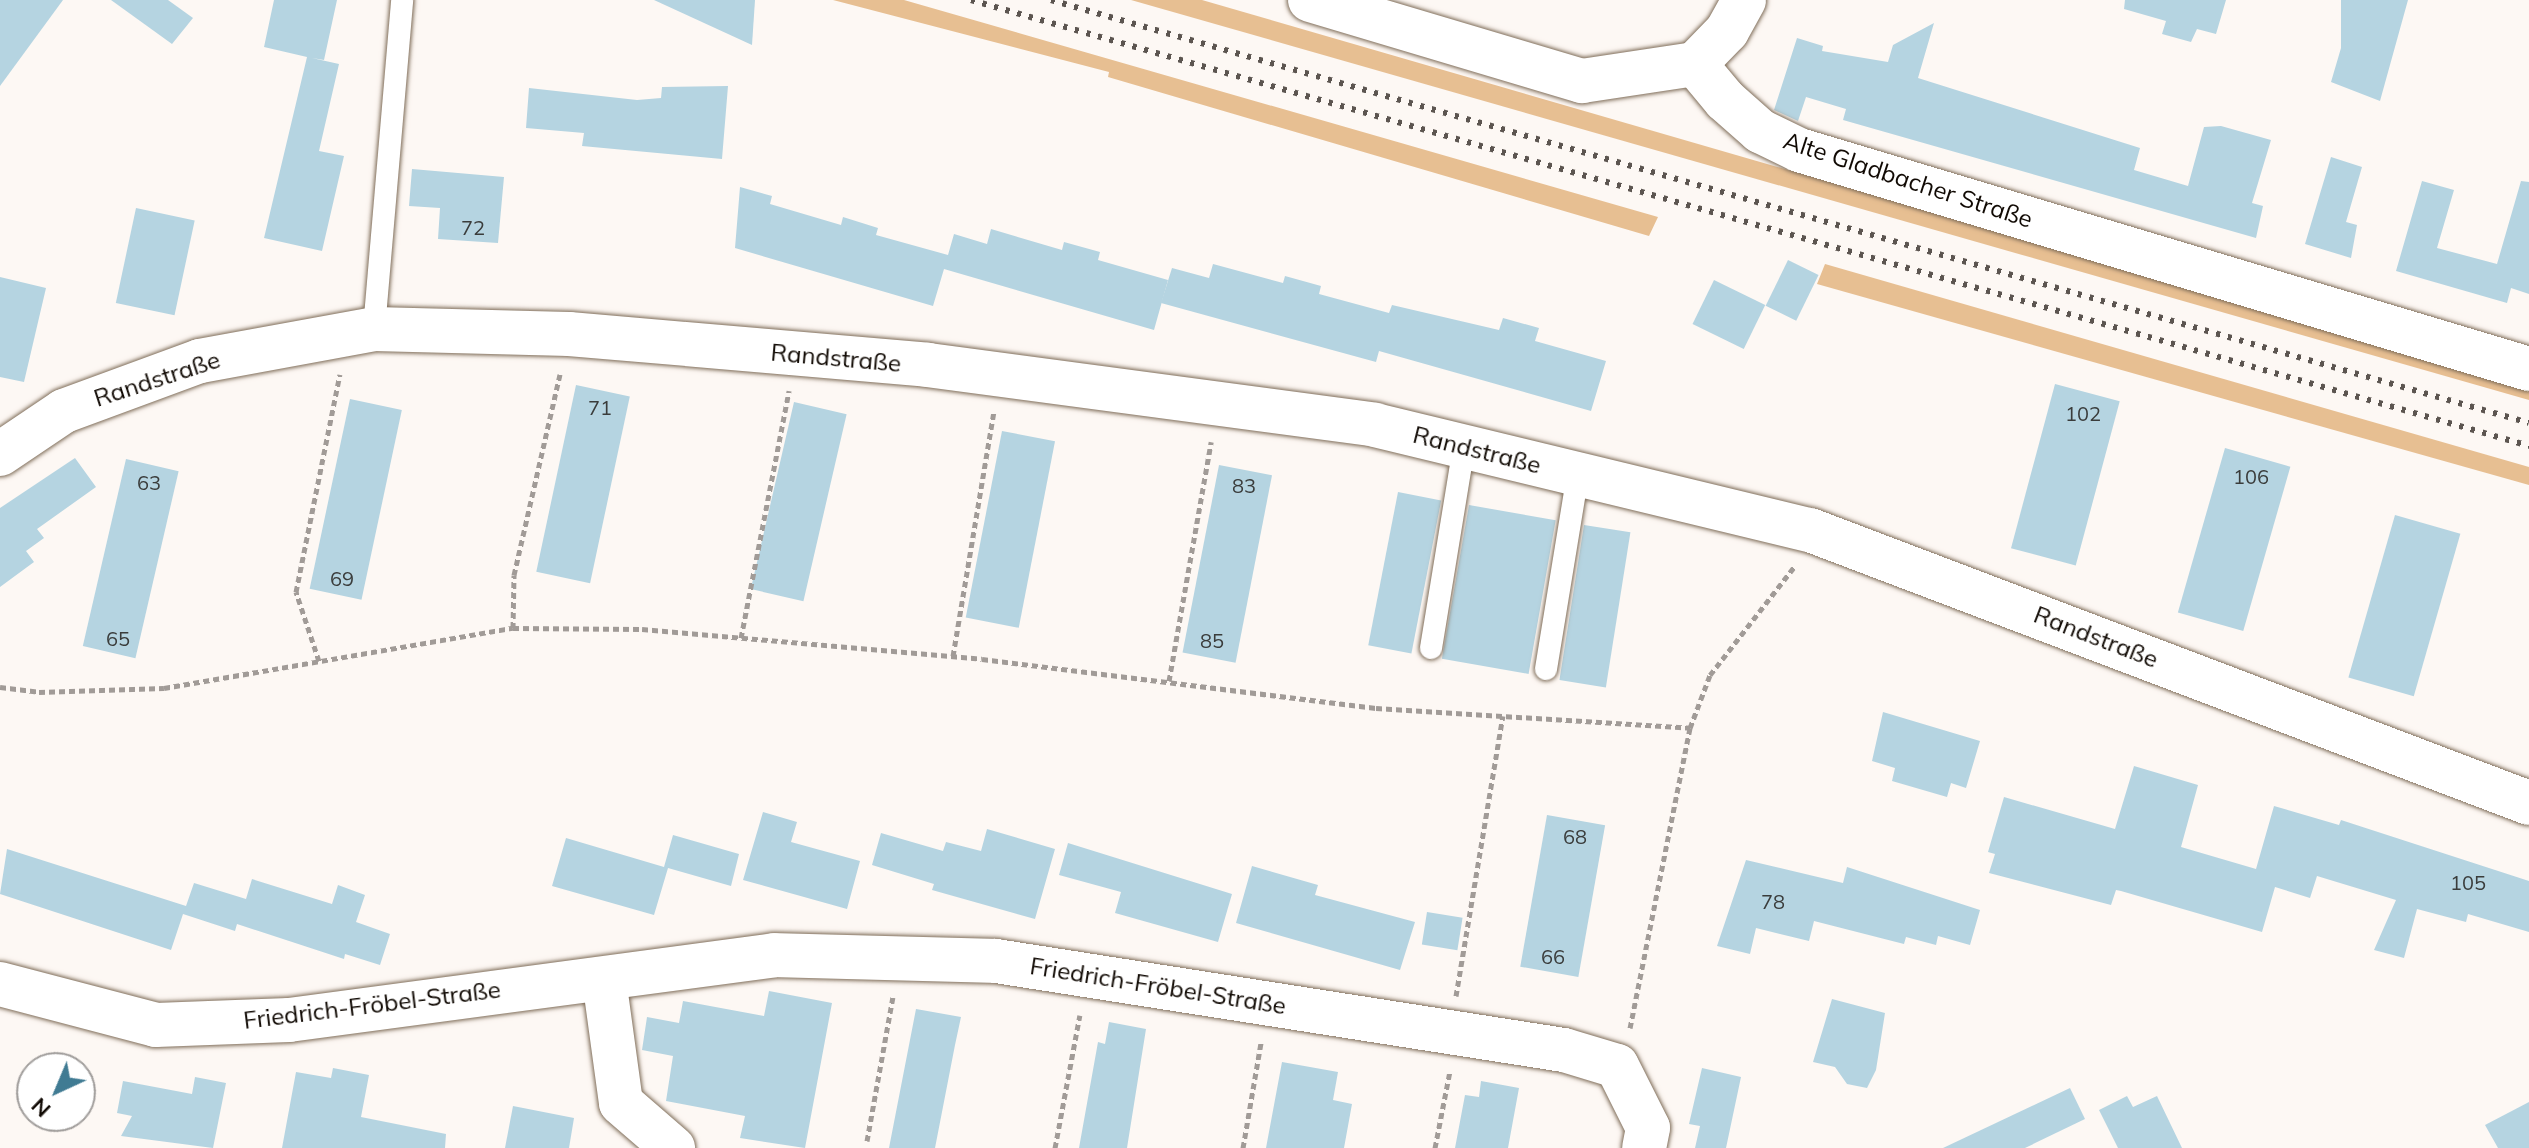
<!DOCTYPE html>
<html>
<head>
<meta charset="utf-8">
<style>
	body { margin:0 }
	#map { position:relative; width:2529px; height:1148px; overflow:hidden; background:#fdf8f4; font-family:Mulish,sans-serif }
	div>[style] { position:absolute }
	[style*='--x'] { left:calc(var(--x)*1px); top:calc(var(--y)*1px); width:calc(var(--w)*1px); rotate:calc(var(--a)*1deg) }
	.green>* { inset:0; background:#e7bf92 }
	.building>* { inset:0; background:#b5d4e1; transform-origin:0 0 }
	.path>* { height:5px; margin-top:-2.5px; transform-origin:0; background:repeating-linear-gradient(90deg,#a19b97 0 6px,transparent 0 10px) }
	.roads { filter:drop-shadow(0 0 2px #806e5a) drop-shadow(0 0 2px #806e5a) }
	.service>* { height:22px; margin:-11px; padding:0 11px; transform-origin:11px; border-radius:11px; background:#fff }
	.minor>* { height:44px; margin:-22px; padding:0 22px; transform-origin:22px; border-radius:22px; background:#fff }
	.rail>* { height:6px; margin-top:-3px; transform-origin:0; background:repeating-linear-gradient(90deg,#5c5550 0 4px,transparent 0 12px) }
	span { translate:-50% -50%; white-space:nowrap; text-align:center; line-height:1.15; -webkit-text-stroke:8px #fff; paint-order:stroke }
	.number-label { font-size:20px; color:#3a3c3b }
	.number-label span { -webkit-text-stroke-width:0 }
	.street-label { font-size:24px; color:#110a04 }
	.north { position:absolute; left:16px; top:1052px; width:80px; height:80px; box-sizing:border-box; background:#fff; border:2px solid #a09d9b; border-radius:50%; rotate:224deg; font-size:22px; font-weight:700; line-height:32px; text-align:center; color:#110a04 }
	.north::after { content:''; display:block; margin:auto; width:28px; height:36px; background:#407b93; clip-path:polygon(50% 0,100% 100%,50% 72%,0 100%) }
</style>
</head>
<body>
<div id="map">
	<div class="green">
		<div style="clip-path:polygon(833px 0,904px 0,1658px 217px,1649px 236px,1108px 77px,1109px 72px)"></div>
		<div style="clip-path:polygon(1131px 0,1202px 0,2529px 385px,2529px 400px)"></div>
		<div style="clip-path:polygon(1825px 264px,2529px 467px,2529px 485px,1817px 284px)"></div>
	</div>
	<div class="building">
		<div style="clip-path:polygon(0 0,63px 0,0 86px)"></div>
		<div style="clip-path:polygon(111px 0,168px 0,193px 18px,172px 44px)"></div>
		<div style="clip-path:polygon(274px 0,337px 0,324px 60px,312px 58px,339px 64px,319px 151px,344px 156px,322px 251px,264px 238px,307px 57px,264px 47px)"></div>
		<div style="clip-path:polygon(654px 0,755px 0,752px 45px)"></div>
		<div style="clip-path:polygon(2125px 0,2226px 0,2216px 34px,2197px 29px,2191px 42px,2162px 34px,2166px 21px,2124px 9px)"></div>
		<div style="clip-path:polygon(2341px 0,2408px 0,2380px 101px,2331px 82px,2341px 48px)"></div>
		<div style="clip-path:polygon(1934px 23px,1918px 78px,2140px 148px,2134px 170px,2188px 186px,2204px 127px,2221px 126px,2271px 140px,2252px 203px,2263px 206px,2256px 238px,1843px 120px,1846px 109px,1806px 97px,1798px 121px,1774px 110px,1797px 38px,1823px 46px,1822px 51px,1888px 62px,1893px 45px)"></div>
		<div style="clip-path:polygon(728px 86px,722px 159px,582px 146px,584px 133px,526px 128px,529px 88px,637px 100px,661px 98px,662px 87px)"></div>
		<div style="clip-path:polygon(2331px 157px,2362px 167px,2346px 222px,2357px 225px,2351px 258px,2305px 244px)"></div>
		<div style="clip-path:polygon(412px 169px,504px 177px,498px 243px,438px 239px,440px 208px,409px 206px)"></div>
		<div style="clip-path:polygon(2422px 181px,2454px 190px,2437px 248px,2497px 264px,2521px 181px,2529px 182px,2529px 294px,2511px 288px,2507px 303px,2396px 271px)"></div>
		<div style="clip-path:polygon(740px 187px,772px 196px,770px 204px,841px 225px,843px 217px,878px 228px,876px 235px,948px 255px,954px 234px,987px 244px,991px 229px,1062px 250px,1064px 242px,1100px 252px,1098px 260px,1168px 280px,1154px 330px,944px 269px,933px 306px,735px 248px)"></div>
		<div style="left:136px;top:208px;width:60px;height:97px;rotate:12deg"></div>
		<div style="left:1788px;top:260px;width:34px;height:51px;rotate:26deg"></div>
		<div style="clip-path:polygon(1213px 264px,1283px 283px,1285px 276px,1321px 286px,1319px 294px,1389px 313px,1392px 305px,1499px 330px,1503px 318px,1539px 328px,1535px 341px,1606px 361px,1591px 411px,1379px 351px,1376px 362px,1161px 303px,1172px 268px,1209px 278px)"></div>
		<div style="clip-path:polygon(0 277px,46px 288px,24px 382px,0 377px)"></div>
		<div style="left:1714px;top:280px;width:57px;height:49px;rotate:26deg"></div>
		<div style="left:2055px;top:384px;width:67px;height:170px;rotate:15deg"></div>
		<div style="left:576px;top:385px;width:55px;height:191px;rotate:12deg"></div>
		<div style="left:350px;top:399px;width:53px;height:194px;rotate:12deg"></div>
		<div style="left:794px;top:402px;width:54px;height:192px;rotate:13deg"></div>
		<div style="left:1002px;top:431px;width:54px;height:190px;rotate:11deg"></div>
		<div style="left:2225px;top:448px;width:68px;height:171px;rotate:16deg"></div>
		<div style="clip-path:polygon(75px 458px,96px 487px,37px 529px,44px 538px,26px 551px,34px 562px,0 587px,0 508px)"></div>
		<div style="left:126px;top:459px;width:54px;height:192px;rotate:13deg"></div>
		<div style="left:1219px;top:465px;width:54px;height:191px;rotate:11deg"></div>
		<div style="left:1398px;top:492px;width:44px;height:156px;rotate:11deg"></div>
		<div style="left:1469px;top:505px;width:88px;height:156px;rotate:10deg"></div>
		<div style="left:2395px;top:515px;width:68px;height:169px;rotate:16deg"></div>
		<div style="left:1584px;top:525px;width:47px;height:157px;rotate:9deg"></div>
		<div style="clip-path:polygon(1883px 712px,1980px 741px,1966px 788px,1951px 783px,1947px 797px,1892px 781px,1895px 768px,1872px 761px)"></div>
		<div style="clip-path:polygon(2134px 766px,2198px 785px,2181px 847px,2256px 869px,2274px 806px,2339px 825px,2341px 820px,2529px 881px,2529px 932px,2468px 914px,2466px 922px,2417px 909px,2404px 958px,2374px 950px,2396px 900px,2317px 876px,2310px 898px,2275px 887px,2262px 932px,2121px 891px,2116px 890px,2111px 905px,1989px 873px,1995px 854px,1988px 852px,2004px 797px,2115px 829px)"></div>
		<div style="clip-path:polygon(763px 812px,797px 822px,791px 842px,860px 861px,847px 909px,743px 880px)"></div>
		<div style="left:1547px;top:815px;width:59px;height:154px;rotate:10deg"></div>
		<div style="clip-path:polygon(987px 829px,1055px 849px,1035px 919px,932px 890px,934px 884px,872px 865px,881px 833px,943px 851px,946px 842px,981px 851px)"></div>
		<div style="clip-path:polygon(673px 835px,739px 854px,731px 886px,668px 868px,654px 915px,552px 886px,566px 838px,664px 867px)"></div>
		<div style="clip-path:polygon(1068px 843px,1232px 894px,1218px 942px,1115px 913px,1121px 892px,1059px 875px)"></div>
		<div style="clip-path:polygon(7px 849px,186px 906px,194px 883px,246px 899px,252px 879px,332px 904px,338px 885px,365px 895px,356px 922px,390px 934px,380px 965px,345px 954px,344px 959px,237px 924px,235px 931px,183px 914px,171px 950px,0 894px)"></div>
		<div style="clip-path:polygon(1746px 860px,1843px 883px,1847px 867px,1980px 910px,1970px 945px,1938px 936px,1936px 945px,1906px 937px,1904px 944px,1814px 921px,1809px 941px,1756px 928px,1750px 954px,1717px 946px)"></div>
		<div style="clip-path:polygon(1252px 866px,1318px 885px,1315px 895px,1415px 922px,1400px 970px,1236px 923px)"></div>
		<div style="left:1427px;top:912px;width:36px;height:33px;rotate:9deg"></div>
		<div style="clip-path:polygon(769px 991px,832px 1003px,805px 1148px,740px 1138px,745px 1116px,666px 1101px,673px 1056px,642px 1050px,647px 1017px,679px 1023px,683px 1001px,764px 1016px)"></div>
		<div style="clip-path:polygon(1832px 999px,1885px 1013px,1876px 1070px,1867px 1088px,1847px 1084px,1835px 1067px,1813px 1062px)"></div>
		<div style="clip-path:polygon(916px 1009px,961px 1017px,955px 1045px,935px 1148px,889px 1148px)"></div>
		<div style="clip-path:polygon(1109px 1022px,1146px 1029px,1127px 1148px,1079px 1148px,1098px 1042px,1105px 1044px)"></div>
		<div style="clip-path:polygon(1282px 1062px,1338px 1072px,1333px 1100px,1352px 1104px,1344px 1148px,1266px 1148px)"></div>
		<div style="clip-path:polygon(333px 1068px,369px 1075px,361px 1117px,446px 1134px,445px 1148px,282px 1148px,296px 1072px,331px 1078px)"></div>
		<div style="clip-path:polygon(1702px 1068px,1741px 1077px,1726px 1148px,1695px 1148px,1700px 1126px,1689px 1124px)"></div>
		<div style="clip-path:polygon(195px 1077px,226px 1083px,213px 1148px,121px 1136px,132px 1116px,117px 1113px,123px 1081px,192px 1094px)"></div>
		<div style="clip-path:polygon(1481px 1081px,1519px 1088px,1508px 1148px,1455px 1148px,1465px 1095px,1479px 1097px)"></div>
		<div style="clip-path:polygon(2070px 1088px,2085px 1119px,2025px 1148px,1943px 1148px)"></div>
		<div style="clip-path:polygon(2127px 1096px,2133px 1107px,2157px 1096px,2182px 1148px,2118px 1148px,2099px 1110px)"></div>
		<div style="clip-path:polygon(2529px 1102px,2529px 1148px,2498px 1148px,2485px 1125px)"></div>
		<div style="clip-path:polygon(513px 1106px,574px 1118px,569px 1148px,505px 1148px)"></div>
	</div>
	<div class="path">
		<div style="--x:513;--y:628;--w:53;--a:-88.9"></div>
		<div style="--x:514;--y:575;--w:206;--a:-77.1"></div>
		<div style="--x:741;--y:638;--w:252;--a:-79"></div>
		<div style="--x:953;--y:656;--w:247;--a:-80.5"></div>
		<div style="--x:319;--y:661;--w:73;--a:-108.4"></div>
		<div style="--x:296;--y:592;--w:222;--a:-78.6"></div>
		<div style="--x:1169;--y:681;--w:243;--a:-80"></div>
		<div style="--x:0;--y:687;--w:39;--a:7"></div>
		<div style="--x:39;--y:692;--w:125;--a:-1.8"></div>
		<div style="--x:164;--y:688;--w:354;--a:-9.8"></div>
		<div style="--x:513;--y:628;--w:129;--a:0.4"></div>
		<div style="--x:642;--y:629;--w:341;--a:5"></div>
		<div style="--x:982;--y:659;--w:397;--a:7.1"></div>
		<div style="--x:1376;--y:708;--w:315;--a:3.6"></div>
		<div style="--x:1690;--y:728;--w:306;--a:101.3"></div>
		<div style="--x:1690;--y:728;--w:57;--a:-69.3"></div>
		<div style="--x:1710;--y:675;--w:138;--a:-52.1"></div>
		<div style="--x:1456;--y:996;--w:284;--a:-80.5"></div>
		<div style="--x:867;--y:1141;--w:146;--a:-79.8"></div>
		<div style="--x:1055;--y:1148;--w:135;--a:-79.4"></div>
		<div style="--x:1243;--y:1148;--w:107;--a:-80.3"></div>
		<div style="--x:1435;--y:1148;--w:78;--a:-79"></div>
	</div>
	<div class="roads">
		<div class="service">
			<div style="--x:374;--y:329;--w:330;--a:-85.1"></div>
			<div style="--x:1431;--y:648;--w:205;--a:-80.7"></div>
			<div style="--x:1546;--y:669;--w:198;--a:-80.7"></div>
		</div>
		<div class="minor">
			<div style="--x:1310;--y:0;--w:284;--a:16.6"></div>
			<div style="--x:1582;--y:81;--w:114;--a:-8.6"></div>
			<div style="--x:1695;--y:64;--w:47;--a:50.2"></div>
			<div style="--x:1725;--y:100;--w:47;--a:41.5"></div>
			<div style="--x:1760;--y:131;--w:43;--a:26"></div>
			<div style="--x:1799;--y:150;--w:762;--a:16.7"></div>
			<div style="--x:1695;--y:64;--w:46;--a:-45.9"></div>
			<div style="--x:1727;--y:31;--w:35;--a:-61"></div>
			<div style="--x:0;--y:454;--w:77;--a:-33.9"></div>
			<div style="--x:64;--y:411;--w:145;--a:-20.2"></div>
			<div style="--x:200;--y:361;--w:177;--a:-10.4"></div>
			<div style="--x:374;--y:329;--w:195;--a:1.5"></div>
			<div style="--x:569;--y:334;--w:360;--a:4.9"></div>
			<div style="--x:928;--y:365;--w:451;--a:7.6"></div>
			<div style="--x:1375;--y:425;--w:447;--a:13.6"></div>
			<div style="--x:1810;--y:530;--w:769;--a:20.79"></div>
			<div style="--x:604;--y:979;--w:125;--a:82.2"></div>
			<div style="--x:621;--y:1103;--w:69;--a:40.9"></div>
			<div style="--x:0;--y:984;--w:161;--a:14.7"></div>
			<div style="--x:156;--y:1025;--w:133;--a:-2.2"></div>
			<div style="--x:289;--y:1020;--w:489;--a:-7.6"></div>
			<div style="--x:774;--y:955;--w:222;--a:1.5"></div>
			<div style="--x:996;--y:961;--w:575;--a:8.91"></div>
			<div style="--x:1564;--y:1050;--w:55;--a:16.8"></div>
			<div style="--x:1617;--y:1066;--w:69;--a:63.4"></div>
			<div style="--x:1648;--y:1128;--w:20;--a:101"></div>
		</div>
	</div>
	<div class="rail">
		<div style="--x:971;--y:0;--w:1621;--a:15.97"></div>
		<div style="--x:1051;--y:0;--w:1537;--a:15.97"></div>
	</div>
	<div class="number-label">
		<span style="left:473px;top:227px">72</span>
		<span style="left:600px;top:407px">71</span>
		<span style="left:2083px;top:413px">102</span>
		<span style="left:2251px;top:476px">106</span>
		<span style="left:149px;top:482px">63</span>
		<span style="left:1244px;top:485px">83</span>
		<span style="left:342px;top:578px">69</span>
		<span style="left:118px;top:638px">65</span>
		<span style="left:1212px;top:640px">85</span>
		<span style="left:1575px;top:836px">68</span>
		<span style="left:2468px;top:882px">105</span>
		<span style="left:1773px;top:901px">78</span>
		<span style="left:1553px;top:956px">66</span>
	</div>
	<div class="street-label">
		<span style="left:1908px;top:180px;rotate:18deg">Alte Gladbacher Straße</span>
		<span style="left:836px;top:358px;rotate:5deg">Randstraße</span>
		<span style="left:157px;top:379px;rotate:-18deg">Randstraße</span>
		<span style="left:1477px;top:450px;rotate:14deg">Randstraße</span>
		<span style="left:2096px;top:637px;rotate:21deg">Randstraße</span>
		<span style="left:1158px;top:986px;rotate:9deg">Friedrich-Fröbel-Straße</span>
		<span style="left:372px;top:1005px;rotate:-7deg">Friedrich-Fröbel-Straße</span>
	</div>
	<div class="north">N</div>
</div>
</body>
</html>
